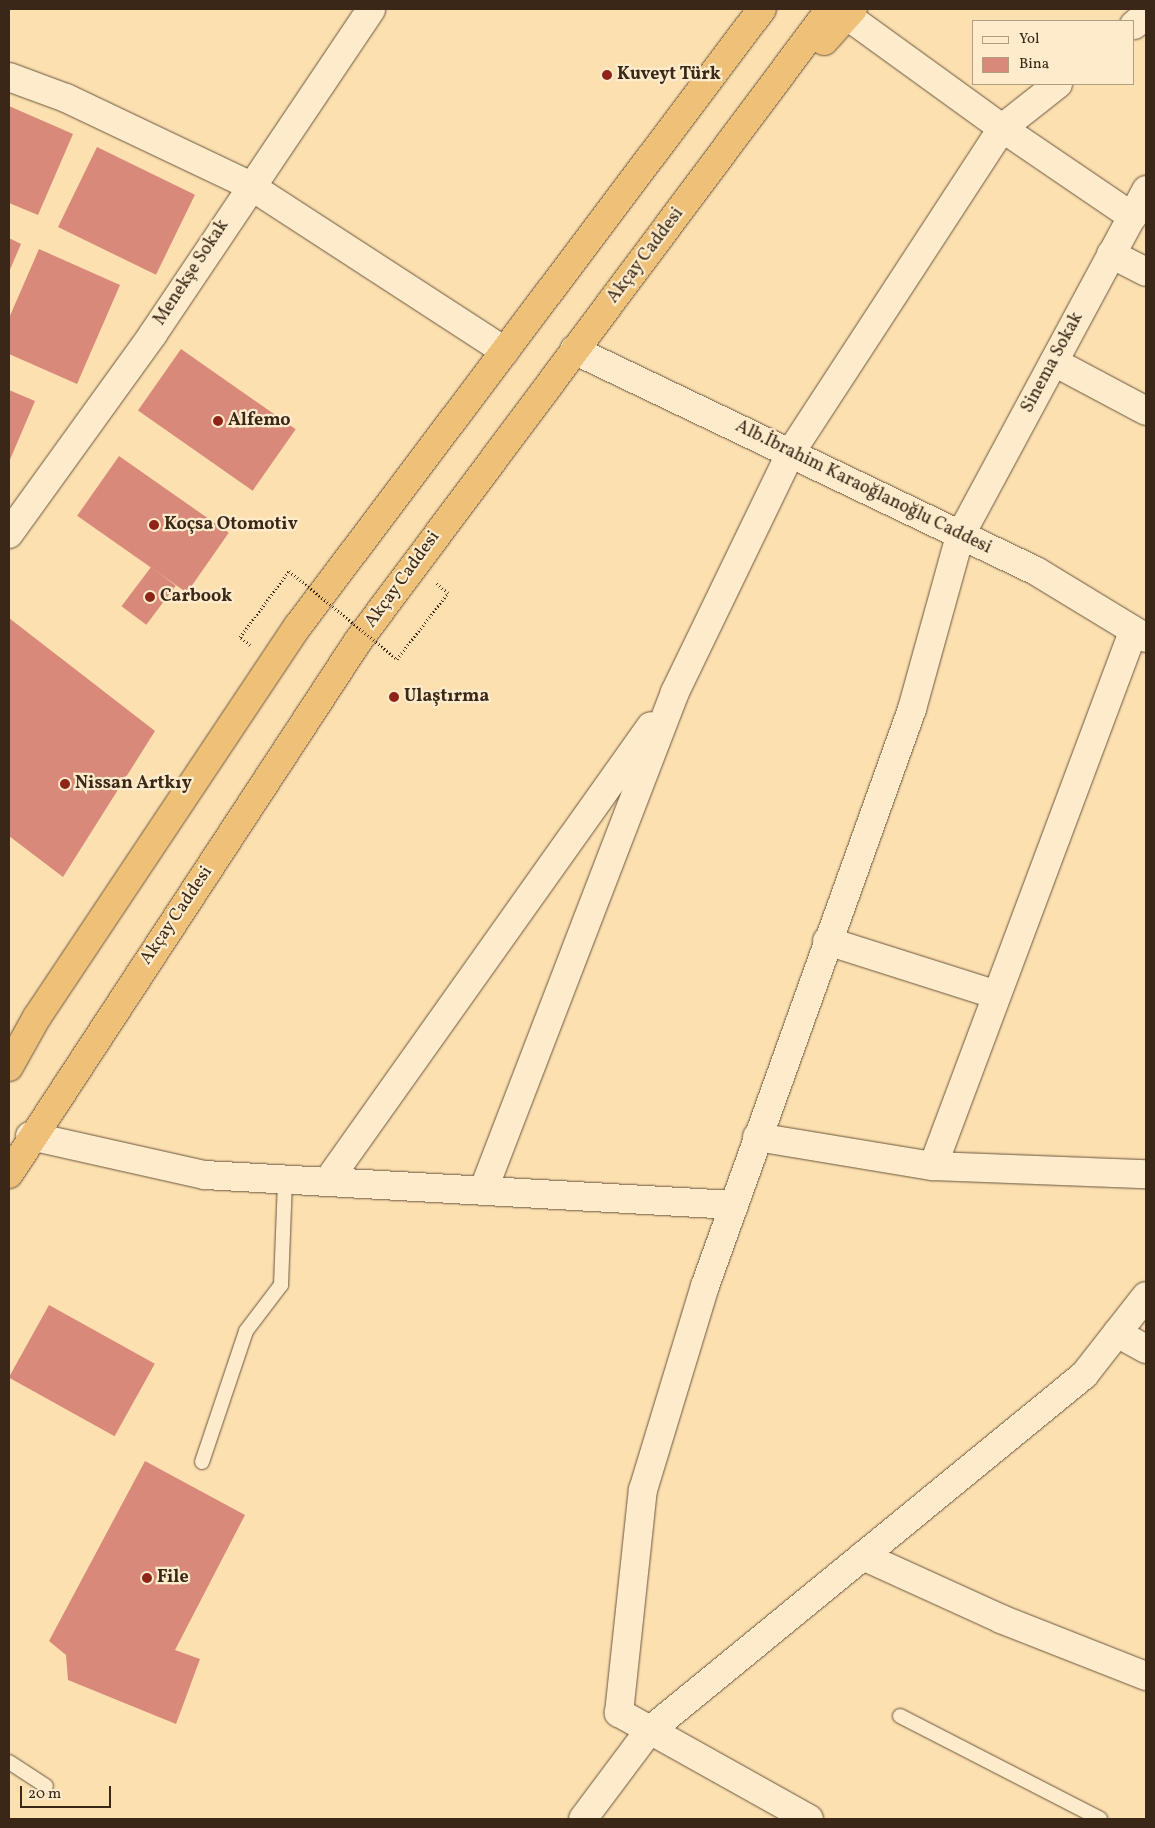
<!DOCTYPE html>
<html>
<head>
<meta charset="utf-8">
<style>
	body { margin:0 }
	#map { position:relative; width:1155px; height:1828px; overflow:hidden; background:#fce0b0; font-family:Vollkorn,serif }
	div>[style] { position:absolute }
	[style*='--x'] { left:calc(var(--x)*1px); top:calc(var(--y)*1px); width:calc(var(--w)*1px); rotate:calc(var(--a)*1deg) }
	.building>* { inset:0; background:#d9897a; transform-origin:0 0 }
	.path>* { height:3px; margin-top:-1.5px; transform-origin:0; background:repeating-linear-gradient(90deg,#3a2718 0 1px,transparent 0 3.5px) }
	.roads { filter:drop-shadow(0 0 1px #6a553e) drop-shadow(0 0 1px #6a553e) }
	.lane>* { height:14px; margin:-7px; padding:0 7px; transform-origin:7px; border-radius:7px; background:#fdebcc }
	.street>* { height:28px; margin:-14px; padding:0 14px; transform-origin:14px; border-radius:14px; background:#fdebcc }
	.secondary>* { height:28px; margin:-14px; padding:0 14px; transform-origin:14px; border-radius:14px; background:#fdebcc }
	.highway>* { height:28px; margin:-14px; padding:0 14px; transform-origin:14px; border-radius:14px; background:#eec078 }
	.path-bridge>* { height:3px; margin-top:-1.5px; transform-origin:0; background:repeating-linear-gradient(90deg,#3a2718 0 1px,transparent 0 3.5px) }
	.dots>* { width:14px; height:14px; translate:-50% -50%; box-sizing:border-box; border:2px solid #fdebcc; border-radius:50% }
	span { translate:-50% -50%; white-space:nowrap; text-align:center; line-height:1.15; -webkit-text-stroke:4.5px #fdebcc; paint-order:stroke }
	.poi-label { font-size:18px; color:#3a2718; font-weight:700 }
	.left { translate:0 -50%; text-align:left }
	.street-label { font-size:18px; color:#3a2718 }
	.frame { position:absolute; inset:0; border:10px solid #3a2718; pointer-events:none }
	.legend { position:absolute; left:972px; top:20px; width:162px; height:65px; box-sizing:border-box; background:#fdebcc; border:1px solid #af9d84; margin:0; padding:6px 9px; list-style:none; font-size:15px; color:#3a2718 }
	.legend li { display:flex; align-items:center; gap:10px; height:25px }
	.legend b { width:25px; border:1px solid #af9d84 }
	.scale { position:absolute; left:20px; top:1786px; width:91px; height:22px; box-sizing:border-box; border:2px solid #3a2718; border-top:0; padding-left:6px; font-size:15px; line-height:18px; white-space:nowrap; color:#3a2718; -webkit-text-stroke:4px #fdebcc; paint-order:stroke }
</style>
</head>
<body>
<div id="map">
	<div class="building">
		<div style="clip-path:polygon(9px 106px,73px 134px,38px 215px,9px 203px)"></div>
		<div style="left:97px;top:147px;width:109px;height:89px;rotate:26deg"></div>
		<div style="clip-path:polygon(9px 238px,21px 244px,9px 272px)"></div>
		<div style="clip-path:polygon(39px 249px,120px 285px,77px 384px,9px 354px,9px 318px)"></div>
		<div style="left:181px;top:349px;width:140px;height:75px;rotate:35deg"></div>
		<div style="clip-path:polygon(9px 390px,35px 401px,9px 462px)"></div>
		<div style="left:119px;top:456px;width:134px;height:73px;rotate:35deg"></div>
		<div style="left:151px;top:567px;width:31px;height:49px;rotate:37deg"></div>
		<div style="clip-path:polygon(9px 618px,155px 731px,63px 877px,9px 836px)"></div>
		<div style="left:49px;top:1305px;width:121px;height:83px;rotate:29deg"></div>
		<div style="clip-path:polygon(145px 1461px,245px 1515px,175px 1650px,200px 1659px,176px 1724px,68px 1680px,66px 1655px,49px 1641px)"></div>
	</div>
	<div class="path">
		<div style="--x:250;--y:645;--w:13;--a:-141"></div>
		<div style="--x:240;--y:637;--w:82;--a:-53.4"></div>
		<div style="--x:397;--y:659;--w:83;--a:-52.3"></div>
		<div style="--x:448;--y:593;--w:16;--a:-140"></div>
	</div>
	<div class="roads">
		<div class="lane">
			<div style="--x:202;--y:1462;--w:138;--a:-71.4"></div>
			<div style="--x:246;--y:1331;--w:58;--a:-52.7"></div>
			<div style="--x:281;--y:1285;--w:105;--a:-87.8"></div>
			<div style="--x:900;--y:1716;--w:225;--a:27.2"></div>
			<div style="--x:9;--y:1762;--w:44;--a:33"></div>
		</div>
		<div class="street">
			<div style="--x:1134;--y:25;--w:16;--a:-40"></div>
			<div style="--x:1058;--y:84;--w:71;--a:141.8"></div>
			<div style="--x:1002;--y:128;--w:158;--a:34.2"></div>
			<div style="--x:1111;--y:254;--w:39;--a:27"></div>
			<div style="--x:574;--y:350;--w:512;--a:25.56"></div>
			<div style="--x:1036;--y:571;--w:129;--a:31.3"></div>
			<div style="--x:1054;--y:362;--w:104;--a:28"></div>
			<div style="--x:9;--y:534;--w:246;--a:-54.2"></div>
			<div style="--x:153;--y:334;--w:391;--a:-56.1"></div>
			<div style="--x:1133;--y:632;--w:570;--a:110.53"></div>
			<div style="--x:933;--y:1166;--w:213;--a:2.2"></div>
			<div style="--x:827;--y:941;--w:178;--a:17.6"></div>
			<div style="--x:30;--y:1136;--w:179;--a:12.6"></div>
			<div style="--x:205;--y:1175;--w:530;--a:3.25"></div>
			<div style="--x:757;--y:1137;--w:178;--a:9.4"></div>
			<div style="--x:327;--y:1182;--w:559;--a:-54.61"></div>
			<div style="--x:483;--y:1191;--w:535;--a:-68.95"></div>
			<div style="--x:675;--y:692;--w:267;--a:-64.2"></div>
			<div style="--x:791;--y:452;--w:387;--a:-56.9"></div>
			<div style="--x:1002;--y:128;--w:191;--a:-144.1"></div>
			<div style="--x:1117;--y:1333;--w:33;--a:29"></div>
			<div style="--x:863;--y:1556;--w:152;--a:24.5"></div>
			<div style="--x:1001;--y:1619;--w:156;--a:21.5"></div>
			<div style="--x:809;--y:1819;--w:218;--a:-150.8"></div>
			<div style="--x:619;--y:1713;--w:224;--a:-83.9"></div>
			<div style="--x:643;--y:1490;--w:213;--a:-73.1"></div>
			<div style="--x:705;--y:1286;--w:613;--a:-70.26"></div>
			<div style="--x:912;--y:709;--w:180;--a:-74.5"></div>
			<div style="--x:960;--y:536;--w:393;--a:-61.7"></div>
		</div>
		<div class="secondary">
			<div style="--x:9;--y:77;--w:61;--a:20.2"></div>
			<div style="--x:66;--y:98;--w:203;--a:25.4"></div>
			<div style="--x:249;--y:185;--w:305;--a:33"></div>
			<div style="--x:583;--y:1819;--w:109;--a:-53.2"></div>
			<div style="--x:648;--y:1732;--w:564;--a:-39.31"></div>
			<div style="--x:1084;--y:1375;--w:100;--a:-51.9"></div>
		</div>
		<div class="highway">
			<div style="--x:824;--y:41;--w:43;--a:-47.8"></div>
			<div style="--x:9;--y:1067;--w:57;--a:-60.8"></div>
			<div style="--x:37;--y:1017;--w:470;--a:-56.3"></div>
			<div style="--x:298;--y:626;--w:772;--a:-53.06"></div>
			<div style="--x:9;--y:1174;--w:637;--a:-56.78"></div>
			<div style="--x:358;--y:641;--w:789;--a:-53.25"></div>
		</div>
	</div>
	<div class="path-bridge">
		<div style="--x:289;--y:571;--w:139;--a:39.2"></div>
	</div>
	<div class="dots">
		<div style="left:607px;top:75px;background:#8f2418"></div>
		<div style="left:218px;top:421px;background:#8f2418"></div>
		<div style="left:154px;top:525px;background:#8f2418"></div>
		<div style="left:150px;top:597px;background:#8f2418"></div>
		<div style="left:394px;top:697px;background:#8f2418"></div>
		<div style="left:65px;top:784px;background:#8f2418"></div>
		<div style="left:147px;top:1578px;background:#8f2418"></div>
	</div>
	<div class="poi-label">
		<span class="left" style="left:617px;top:75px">Kuveyt Türk</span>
		<span class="left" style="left:228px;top:421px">Alfemo</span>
		<span class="left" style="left:164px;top:525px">Koçsa Otomotiv</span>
		<span class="left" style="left:160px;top:597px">Carbook</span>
		<span class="left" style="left:404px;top:697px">Ulaştırma</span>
		<span class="left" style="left:75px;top:784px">Nissan Artkıy</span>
		<span class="left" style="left:157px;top:1578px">File</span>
	</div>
	<div class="street-label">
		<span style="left:646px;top:256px;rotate:-53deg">Akçay Caddesi</span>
		<span style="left:192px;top:273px;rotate:-57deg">Menekşe Sokak</span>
		<span style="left:1053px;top:363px;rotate:-62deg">Sinema Sokak</span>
		<span style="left:863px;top:488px;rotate:26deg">Alb.İbrahim Karaoğlanoğlu Caddesi</span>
		<span style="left:403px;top:580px;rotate:-54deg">Akçay Caddesi</span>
		<span style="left:177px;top:916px;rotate:-56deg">Akçay Caddesi</span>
	</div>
	<div class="frame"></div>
	<ul class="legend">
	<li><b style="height:6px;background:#fdebcc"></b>Yol</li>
	<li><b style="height:14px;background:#d9897a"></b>Bina</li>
	</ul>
	<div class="scale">20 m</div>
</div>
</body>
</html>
